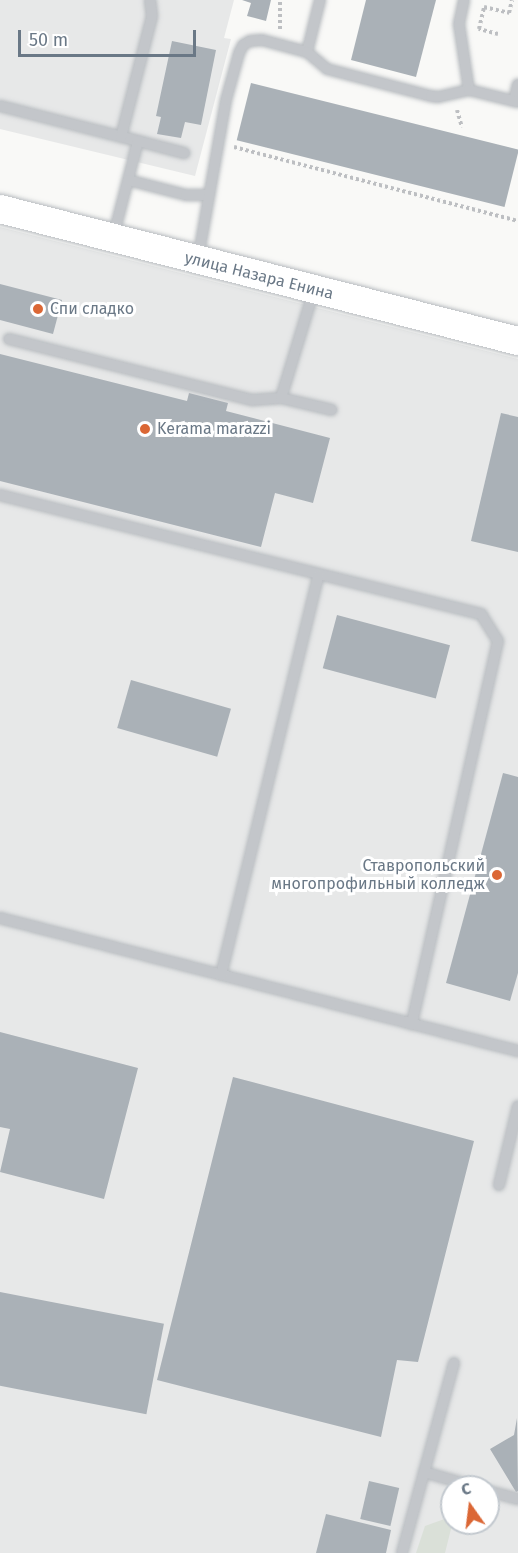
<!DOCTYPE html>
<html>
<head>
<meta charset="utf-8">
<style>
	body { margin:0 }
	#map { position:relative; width:518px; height:1553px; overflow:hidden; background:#f9f9f7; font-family:"Fira Sans",sans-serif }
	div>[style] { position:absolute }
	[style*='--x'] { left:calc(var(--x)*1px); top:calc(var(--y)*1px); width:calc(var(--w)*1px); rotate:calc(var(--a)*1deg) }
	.built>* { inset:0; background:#e7e8e8 }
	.green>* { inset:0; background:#dae0d8 }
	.building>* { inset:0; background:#aab1b7; transform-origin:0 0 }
	.path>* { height:4px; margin-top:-2px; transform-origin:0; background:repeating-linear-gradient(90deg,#bdbfc2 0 3px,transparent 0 6px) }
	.roads { filter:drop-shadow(0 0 2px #b8bcc0) drop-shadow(0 0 2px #b8bcc0) }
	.lane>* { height:10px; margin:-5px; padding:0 5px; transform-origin:5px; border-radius:5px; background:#c3c6ca }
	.secondary>* { height:28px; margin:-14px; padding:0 14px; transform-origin:14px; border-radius:14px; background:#fff }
	.dots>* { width:16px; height:16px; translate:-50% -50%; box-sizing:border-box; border:3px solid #fff; border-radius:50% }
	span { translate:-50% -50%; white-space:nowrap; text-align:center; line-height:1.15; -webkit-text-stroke:6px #fff; paint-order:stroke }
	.street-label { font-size:16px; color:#6a7886 }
	.poi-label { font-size:16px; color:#6a7886 }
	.left { translate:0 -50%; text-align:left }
	.right { translate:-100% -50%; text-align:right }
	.north { position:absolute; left:440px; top:1475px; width:60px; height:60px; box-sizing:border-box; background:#fff; border:2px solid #c3c9cf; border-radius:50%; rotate:346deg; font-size:16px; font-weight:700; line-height:24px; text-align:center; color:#6a7886 }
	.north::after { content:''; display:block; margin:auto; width:21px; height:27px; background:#db6735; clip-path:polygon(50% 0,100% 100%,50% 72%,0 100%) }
	.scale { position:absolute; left:18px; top:30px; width:178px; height:27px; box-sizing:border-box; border:3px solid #6a7886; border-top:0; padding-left:8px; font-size:18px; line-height:21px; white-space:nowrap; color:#6a7886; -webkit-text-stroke:4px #fff; paint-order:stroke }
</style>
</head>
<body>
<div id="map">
	<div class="built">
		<div style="clip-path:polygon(0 0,234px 0,224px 38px,231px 39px,195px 176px,0 129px)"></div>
		<div style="clip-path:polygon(evenodd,0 227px,518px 359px,518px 1553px,0 1553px,0 227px,452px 1487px,488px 1487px,488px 1523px,452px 1523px,452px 1487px)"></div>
	</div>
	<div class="green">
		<div style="clip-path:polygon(450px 1517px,452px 1525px,445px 1553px,416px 1553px,425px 1526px)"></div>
	</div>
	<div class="building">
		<div style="clip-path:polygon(242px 0,271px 0,266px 21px,247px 16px,251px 3px)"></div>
		<div style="clip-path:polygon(366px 0,436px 0,416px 77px,351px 60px)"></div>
		<div style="clip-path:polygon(172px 41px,216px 50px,201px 125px,185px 122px,181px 138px,157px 134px,161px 117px,156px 116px)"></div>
		<div style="left:251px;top:83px;width:276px;height:59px;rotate:14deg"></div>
		<div style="clip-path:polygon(0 284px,62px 300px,53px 334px,0 320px)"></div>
		<div style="clip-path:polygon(0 354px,187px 401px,189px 393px,228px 403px,226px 411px,330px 438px,313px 503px,275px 493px,261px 547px,0 481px)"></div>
		<div style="clip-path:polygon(501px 413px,518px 417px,518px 552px,471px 541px)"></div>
		<div style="left:337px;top:615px;width:117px;height:55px;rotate:15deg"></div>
		<div style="left:131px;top:680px;width:104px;height:50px;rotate:16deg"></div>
		<div style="clip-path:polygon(503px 773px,518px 777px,518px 973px,510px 1001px,446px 983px)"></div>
		<div style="clip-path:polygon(0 1032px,138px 1068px,104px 1199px,0 1172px,10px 1129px,0 1127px)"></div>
		<div style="clip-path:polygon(233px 1077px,474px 1141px,418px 1362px,397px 1360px,381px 1437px,157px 1380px)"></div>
		<div style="left:0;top:1292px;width:167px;height:92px;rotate:11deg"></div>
		<div style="clip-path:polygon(517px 1418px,518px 1491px,516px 1492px,490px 1449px,514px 1435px)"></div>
		<div style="left:369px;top:1481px;width:31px;height:39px;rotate:13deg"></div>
		<div style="clip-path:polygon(326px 1514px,391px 1530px,386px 1553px,316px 1553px)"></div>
	</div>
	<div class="path">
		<div style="--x:280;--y:29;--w:29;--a:-90"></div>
		<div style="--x:498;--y:34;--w:20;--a:-165"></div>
		<div style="--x:479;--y:29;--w:23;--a:-77"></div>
		<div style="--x:484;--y:7;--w:26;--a:13"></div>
		<div style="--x:509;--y:13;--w:13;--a:-77"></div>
		<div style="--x:457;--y:110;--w:18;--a:74"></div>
		<div style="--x:234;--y:147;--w:293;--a:14.6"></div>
	</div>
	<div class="roads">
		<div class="lane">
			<div style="--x:464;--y:0;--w:25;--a:102"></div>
			<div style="--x:459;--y:24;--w:67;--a:81.4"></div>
			<div style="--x:307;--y:52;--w:54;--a:-76"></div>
			<div style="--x:514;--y:101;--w:17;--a:-77"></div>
			<div style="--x:0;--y:106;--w:142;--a:14.2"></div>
			<div style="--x:138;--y:141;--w:100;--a:104.5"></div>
			<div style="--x:121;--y:137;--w:125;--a:-75.6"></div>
			<div style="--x:152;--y:16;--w:16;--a:-97"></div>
			<div style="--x:138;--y:141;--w:48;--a:14.6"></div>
			<div style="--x:128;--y:180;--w:60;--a:14.5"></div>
			<div style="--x:186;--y:195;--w:23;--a:0"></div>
			<div style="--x:198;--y:259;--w:161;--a:-80"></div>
			<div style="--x:226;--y:100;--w:49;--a:-74.5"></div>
			<div style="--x:239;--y:53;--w:9;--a:-63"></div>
			<div style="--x:243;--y:45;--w:8;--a:-30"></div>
			<div style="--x:250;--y:41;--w:12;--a:-5"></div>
			<div style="--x:262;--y:40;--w:47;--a:14.9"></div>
			<div style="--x:307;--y:52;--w:26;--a:40"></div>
			<div style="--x:327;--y:69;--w:107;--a:14.6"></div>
			<div style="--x:431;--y:96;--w:7;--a:8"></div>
			<div style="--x:438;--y:97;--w:32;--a:-13"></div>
			<div style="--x:469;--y:90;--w:50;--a:13.8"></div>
			<div style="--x:9;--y:339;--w:251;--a:14.1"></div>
			<div style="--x:252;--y:400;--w:29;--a:-4"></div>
			<div style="--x:281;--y:398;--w:113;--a:-73"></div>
			<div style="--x:281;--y:398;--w:52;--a:13.2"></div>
			<div style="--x:0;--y:495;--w:496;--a:13.9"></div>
			<div style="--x:481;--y:614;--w:32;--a:58"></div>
			<div style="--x:498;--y:641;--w:393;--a:102.7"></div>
			<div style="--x:0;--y:918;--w:535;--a:14.4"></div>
			<div style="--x:221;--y:975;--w:411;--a:-76.3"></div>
			<div style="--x:499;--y:1185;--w:81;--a:-76.5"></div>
			<div style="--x:424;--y:1472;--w:54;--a:16.1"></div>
			<div style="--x:488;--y:1491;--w:31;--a:15"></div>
			<div style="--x:402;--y:1553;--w:197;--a:-74.7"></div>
		</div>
		<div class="secondary">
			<div style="--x:0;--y:209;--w:535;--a:14.3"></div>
		</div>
	</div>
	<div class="dots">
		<div style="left:38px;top:309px;background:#db6735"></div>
		<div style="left:145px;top:429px;background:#db6735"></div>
		<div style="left:497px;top:875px;background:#db6735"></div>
	</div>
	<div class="street-label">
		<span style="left:259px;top:276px;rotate:14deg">улица Назара Енина</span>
	</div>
	<div class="poi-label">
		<span class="left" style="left:50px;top:309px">Спи сладко</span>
		<span class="left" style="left:157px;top:429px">Kerama marazzi</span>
		<span class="right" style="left:485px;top:875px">Ставропольский<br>многопрофильный колледж</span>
	</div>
	<div class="north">С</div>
	<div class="scale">50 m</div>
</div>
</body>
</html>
